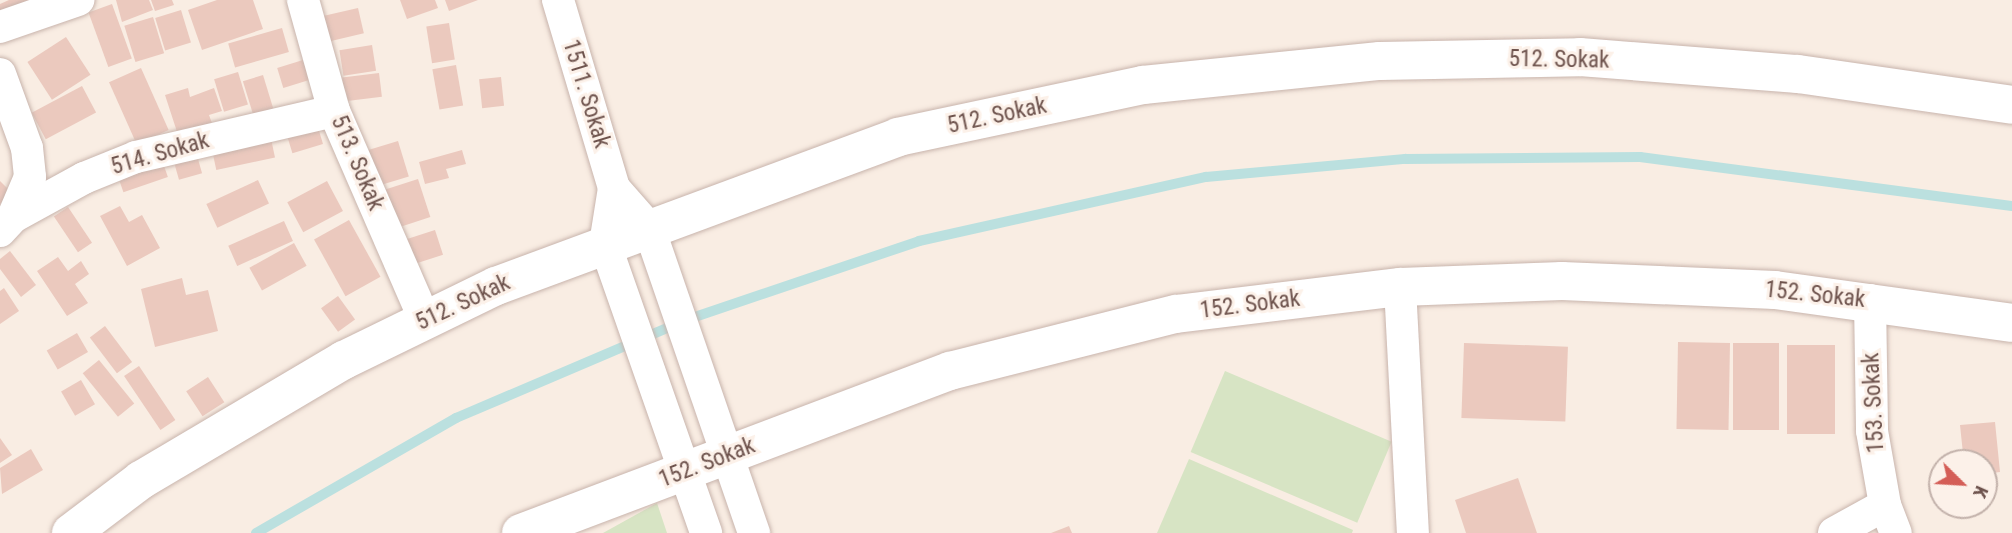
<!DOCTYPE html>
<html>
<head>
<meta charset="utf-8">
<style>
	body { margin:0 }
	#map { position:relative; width:2012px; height:533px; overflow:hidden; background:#f9ede3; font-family:"Roboto Condensed",sans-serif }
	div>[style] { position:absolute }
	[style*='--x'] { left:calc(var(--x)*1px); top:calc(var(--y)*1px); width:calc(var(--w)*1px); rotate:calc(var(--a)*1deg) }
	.green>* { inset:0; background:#d7e4c4; transform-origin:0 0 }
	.stream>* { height:10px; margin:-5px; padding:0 5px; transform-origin:5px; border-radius:5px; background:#bbe0df }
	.building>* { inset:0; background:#ebc9be; transform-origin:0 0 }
	.roads { filter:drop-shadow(0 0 2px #c8b4ac) drop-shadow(0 0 2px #c8b4ac) }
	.street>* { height:32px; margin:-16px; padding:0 16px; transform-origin:16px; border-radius:16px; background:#fff }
	.secondary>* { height:38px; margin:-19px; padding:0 19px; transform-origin:19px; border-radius:19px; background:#fff }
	span { translate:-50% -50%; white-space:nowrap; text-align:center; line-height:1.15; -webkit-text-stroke:6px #fcf1e9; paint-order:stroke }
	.street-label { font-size:23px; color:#6e534d }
	.north { position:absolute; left:1928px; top:449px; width:70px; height:70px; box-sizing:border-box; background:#fcf1e9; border:2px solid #c3b2ab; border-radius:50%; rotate:114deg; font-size:19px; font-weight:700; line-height:28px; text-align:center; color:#6e534d }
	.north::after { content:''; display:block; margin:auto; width:24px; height:32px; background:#d45e57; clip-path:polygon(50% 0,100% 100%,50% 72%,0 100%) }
</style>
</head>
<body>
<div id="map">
	<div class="green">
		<div style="left:1225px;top:371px;width:181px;height:88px;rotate:23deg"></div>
		<div style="clip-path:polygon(1189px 459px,1353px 530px,1352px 533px,1157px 533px)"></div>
		<div style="clip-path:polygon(657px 503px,667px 533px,603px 533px)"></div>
	</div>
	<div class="stream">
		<div style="--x:256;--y:533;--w:231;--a:-29.9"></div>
		<div style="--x:456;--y:418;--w:247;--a:-23.1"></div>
		<div style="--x:683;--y:321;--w:249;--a:-18.7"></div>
		<div style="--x:919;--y:241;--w:294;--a:-12.6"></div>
		<div style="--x:1206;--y:177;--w:200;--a:-5.2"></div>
		<div style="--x:1405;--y:159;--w:235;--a:-0.5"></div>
		<div style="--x:1640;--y:157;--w:375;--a:7.5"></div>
	</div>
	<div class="building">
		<div style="clip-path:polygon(9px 0,32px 0,0 19px,0 4px)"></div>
		<div style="clip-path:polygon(116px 0,149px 0,153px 10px,122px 22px)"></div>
		<div style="clip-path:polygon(151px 0,172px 0,174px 5px,155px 11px)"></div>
		<div style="clip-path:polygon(217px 0,253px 0,263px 29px,202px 50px,188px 10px)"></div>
		<div style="clip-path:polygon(400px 0,435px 0,438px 8px,407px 19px)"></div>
		<div style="clip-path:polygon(445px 0,478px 0,449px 11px)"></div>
		<div style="left:112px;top:4px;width:58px;height:25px;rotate:70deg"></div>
		<div style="left:358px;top:8px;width:26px;height:38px;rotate:77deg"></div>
		<div style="left:181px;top:10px;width:34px;height:27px;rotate:73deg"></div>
		<div style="left:153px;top:17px;width:38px;height:30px;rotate:73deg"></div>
		<div style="left:449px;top:23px;width:37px;height:23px;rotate:81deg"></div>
		<div style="left:282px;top:28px;width:25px;height:56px;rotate:74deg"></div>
		<div style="left:66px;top:37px;width:45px;height:46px;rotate:57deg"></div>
		<div style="left:372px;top:45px;width:26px;height:33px;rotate:81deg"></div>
		<div style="left:303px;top:60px;width:21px;height:27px;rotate:73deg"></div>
		<div style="left:456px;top:65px;width:41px;height:24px;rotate:80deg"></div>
		<div style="left:141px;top:68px;width:68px;height:35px;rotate:66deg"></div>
		<div style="left:238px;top:72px;width:34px;height:25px;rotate:73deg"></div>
		<div style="left:379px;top:73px;width:24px;height:37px;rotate:83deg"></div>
		<div style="left:263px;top:75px;width:38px;height:21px;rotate:73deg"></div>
		<div style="left:501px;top:77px;width:29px;height:22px;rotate:84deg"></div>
		<div style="left:82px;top:86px;width:30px;height:57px;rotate:62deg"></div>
		<div style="clip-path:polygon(188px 88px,190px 97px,214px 88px,222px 111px,209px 115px,213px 126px,179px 138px,165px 95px)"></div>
		<div style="left:316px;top:121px;width:24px;height:32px;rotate:73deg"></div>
		<div style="left:270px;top:134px;width:24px;height:60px;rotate:78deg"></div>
		<div style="left:398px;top:141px;width:37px;height:31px;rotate:73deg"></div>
		<div style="clip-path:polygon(462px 150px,466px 164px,446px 169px,449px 178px,425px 184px,419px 162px)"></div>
		<div style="left:196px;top:152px;width:22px;height:24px;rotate:74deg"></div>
		<div style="left:162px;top:160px;width:18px;height:47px;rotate:71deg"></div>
		<div style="left:418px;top:179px;width:40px;height:36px;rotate:72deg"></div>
		<div style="left:258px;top:180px;width:26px;height:57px;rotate:65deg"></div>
		<div style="clip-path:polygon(0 181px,11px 192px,0 204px)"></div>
		<div style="left:327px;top:181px;width:34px;height:45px;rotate:62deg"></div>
		<div style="clip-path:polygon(120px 206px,129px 222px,142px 215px,160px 248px,127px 266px,100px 216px)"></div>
		<div style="left:68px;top:207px;width:43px;height:17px;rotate:56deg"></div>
		<div style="left:349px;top:220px;width:65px;height:40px;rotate:61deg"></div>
		<div style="left:284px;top:221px;width:22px;height:61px;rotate:66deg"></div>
		<div style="left:435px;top:230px;width:26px;height:35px;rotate:72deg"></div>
		<div style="left:294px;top:243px;width:26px;height:51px;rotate:61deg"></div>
		<div style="clip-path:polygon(10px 251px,36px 285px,21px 297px,0 269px,0 259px)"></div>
		<div style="clip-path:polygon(58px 257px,68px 271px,81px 261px,89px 274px,75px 284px,88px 303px,67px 316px,37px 271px)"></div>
		<div style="clip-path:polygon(182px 278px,186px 295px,208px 290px,218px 331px,155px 347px,141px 289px)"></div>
		<div style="clip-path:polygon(4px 288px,19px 311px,0 324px,0 291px)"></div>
		<div style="left:338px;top:296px;width:29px;height:21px;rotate:54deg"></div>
		<div style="left:105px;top:326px;width:45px;height:19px;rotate:53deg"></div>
		<div style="left:77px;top:333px;width:22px;height:35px;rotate:60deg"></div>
		<div style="left:1678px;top:342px;width:52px;height:87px;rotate:1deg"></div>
		<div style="left:1464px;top:343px;width:104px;height:75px;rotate:2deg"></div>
		<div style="left:1733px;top:343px;width:46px;height:87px"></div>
		<div style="left:1835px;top:345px;width:89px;height:48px;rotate:90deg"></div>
		<div style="left:99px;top:360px;width:56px;height:21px;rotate:51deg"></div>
		<div style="left:139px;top:366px;width:65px;height:18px;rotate:56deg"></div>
		<div style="left:208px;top:377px;width:30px;height:26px;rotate:57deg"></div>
		<div style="left:81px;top:380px;width:28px;height:23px;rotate:60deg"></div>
		<div style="clip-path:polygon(1995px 422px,2000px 472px,1984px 474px,1984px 463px,1964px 463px,1960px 425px)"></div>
		<div style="clip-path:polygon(0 438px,12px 455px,0 463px)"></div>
		<div style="clip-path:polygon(31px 449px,43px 470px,2px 494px,0 468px)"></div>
		<div style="clip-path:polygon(1518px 478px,1537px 533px,1466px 533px,1455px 500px)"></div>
		<div style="clip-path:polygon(1069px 526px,1072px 533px,1051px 533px)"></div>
	</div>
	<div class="roads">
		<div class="street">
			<div style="--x:303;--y:0;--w:115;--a:74.4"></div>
			<div style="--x:334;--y:111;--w:228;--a:66.5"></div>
			<div style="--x:558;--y:0;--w:196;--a:73.4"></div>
			<div style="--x:614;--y:188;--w:53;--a:48.8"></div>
			<div style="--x:649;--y:228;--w:323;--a:71"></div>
			<div style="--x:0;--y:27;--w:83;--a:-19.1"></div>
			<div style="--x:0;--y:74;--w:79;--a:70"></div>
			<div style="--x:27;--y:148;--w:29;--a:84"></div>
			<div style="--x:30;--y:177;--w:43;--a:113"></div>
			<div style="--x:614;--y:188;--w:57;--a:99.1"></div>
			<div style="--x:605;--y:244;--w:306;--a:70.7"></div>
			<div style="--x:0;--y:231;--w:19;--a:-47"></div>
			<div style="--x:13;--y:217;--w:81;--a:-28.8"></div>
			<div style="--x:84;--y:178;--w:56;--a:-22"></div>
			<div style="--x:136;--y:157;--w:203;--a:-13.1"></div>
			<div style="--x:1400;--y:287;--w:246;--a:87"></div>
			<div style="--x:1870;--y:300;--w:131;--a:89.1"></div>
			<div style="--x:1872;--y:431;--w:75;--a:80"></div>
			<div style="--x:1885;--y:505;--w:30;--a:69"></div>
			<div style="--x:1834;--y:533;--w:58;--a:-28.8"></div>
		</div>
		<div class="secondary">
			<div style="--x:71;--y:533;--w:88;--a:-37.1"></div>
			<div style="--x:141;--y:480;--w:236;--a:-30.6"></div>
			<div style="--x:344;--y:360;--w:169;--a:-26"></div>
			<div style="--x:496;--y:286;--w:429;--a:-20.3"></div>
			<div style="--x:898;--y:137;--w:250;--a:-12"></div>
			<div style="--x:1143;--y:85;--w:238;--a:-5.8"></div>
			<div style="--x:1380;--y:61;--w:200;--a:-1.1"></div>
			<div style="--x:1580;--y:57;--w:219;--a:4.5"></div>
			<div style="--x:1798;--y:74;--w:216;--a:8.2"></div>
			<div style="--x:521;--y:533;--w:459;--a:-20.7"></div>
			<div style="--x:950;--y:371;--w:233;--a:-14.2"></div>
			<div style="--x:1176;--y:314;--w:226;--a:-6.9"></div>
			<div style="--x:1400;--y:287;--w:162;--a:-2.1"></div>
			<div style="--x:1562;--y:281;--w:213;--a:2.4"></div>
			<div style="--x:1775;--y:290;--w:239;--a:7.9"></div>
		</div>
	</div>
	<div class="street-label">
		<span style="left:1559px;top:60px;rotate:1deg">512. Sokak</span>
		<span style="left:586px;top:94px;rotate:73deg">1511. Sokak</span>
		<span style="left:997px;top:116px;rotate:-12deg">512. Sokak</span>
		<span style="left:160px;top:154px;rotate:-16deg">514. Sokak</span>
		<span style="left:357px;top:163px;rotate:67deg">513. Sokak</span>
		<span style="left:1815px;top:295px;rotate:6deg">152. Sokak</span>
		<span style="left:463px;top:303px;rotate:-25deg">512. Sokak</span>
		<span style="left:1250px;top:305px;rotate:-7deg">152. Sokak</span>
		<span style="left:1874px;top:403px;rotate:-93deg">153. Sokak</span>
		<span style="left:707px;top:463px;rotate:-21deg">152. Sokak</span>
	</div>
	<div class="north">K</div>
</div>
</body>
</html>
